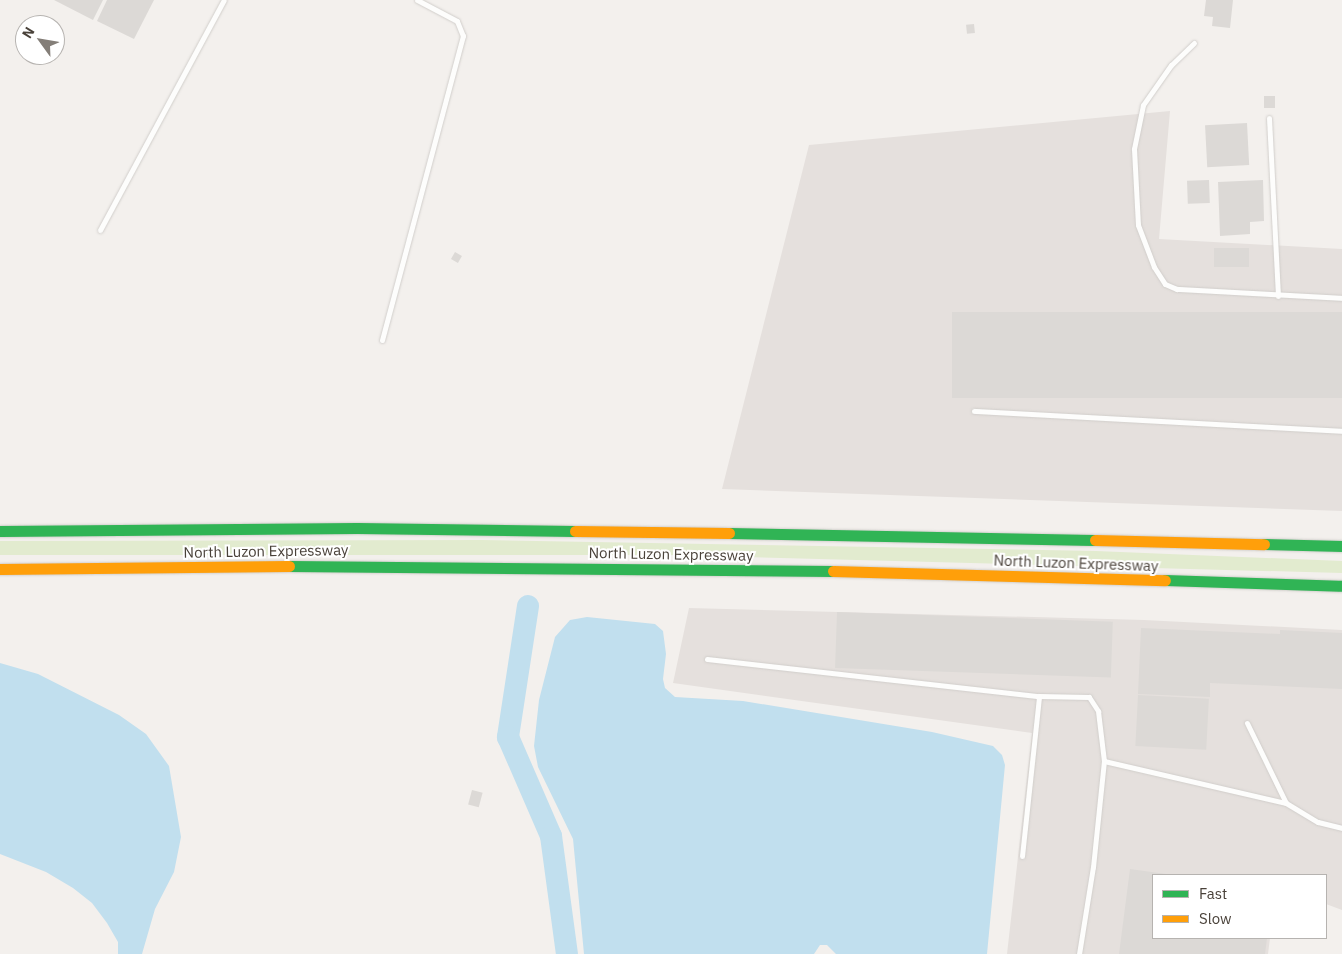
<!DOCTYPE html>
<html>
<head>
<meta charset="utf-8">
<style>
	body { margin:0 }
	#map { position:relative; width:1342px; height:954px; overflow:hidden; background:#f3f0ed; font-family:"IBM Plex Sans",sans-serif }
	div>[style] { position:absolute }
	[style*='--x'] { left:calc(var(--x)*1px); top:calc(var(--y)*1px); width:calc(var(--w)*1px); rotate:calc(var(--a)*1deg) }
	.industrial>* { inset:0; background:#e5e0dd }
	.green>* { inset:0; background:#e2ebcf }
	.water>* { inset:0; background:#c1dfee }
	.river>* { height:22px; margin:-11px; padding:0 11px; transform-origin:11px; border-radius:11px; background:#c1dfee }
	.building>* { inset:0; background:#dcd9d6; transform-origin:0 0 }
	.roads { filter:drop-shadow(0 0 1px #d1cecb) drop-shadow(0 0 1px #d1cecb) }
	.lane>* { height:5px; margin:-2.5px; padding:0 2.5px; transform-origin:2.5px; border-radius:2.5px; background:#fdfdfc }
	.fast>* { height:11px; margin:-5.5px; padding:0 5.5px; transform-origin:5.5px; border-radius:5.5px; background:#30b455 }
	.slow>* { height:11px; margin:-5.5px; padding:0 5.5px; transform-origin:5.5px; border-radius:5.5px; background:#ff9f0a }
	span { translate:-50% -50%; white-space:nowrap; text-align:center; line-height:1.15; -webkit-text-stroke:4px #fff; paint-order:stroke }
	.street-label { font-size:15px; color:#494139 }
	.legend { position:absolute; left:1152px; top:874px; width:175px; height:65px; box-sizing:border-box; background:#fff; border:1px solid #b6b3b0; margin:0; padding:6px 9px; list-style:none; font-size:15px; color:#494139 }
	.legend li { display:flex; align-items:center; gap:10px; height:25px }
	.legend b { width:25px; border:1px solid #b6b3b0 }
	.north { position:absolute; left:15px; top:15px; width:50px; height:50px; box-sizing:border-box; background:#fff; border:1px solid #b6b3b0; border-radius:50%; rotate:302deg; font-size:14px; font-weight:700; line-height:20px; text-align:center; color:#494139 }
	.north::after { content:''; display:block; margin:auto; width:18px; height:22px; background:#847e78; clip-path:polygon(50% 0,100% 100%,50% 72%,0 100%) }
</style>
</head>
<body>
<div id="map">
	<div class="industrial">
		<div style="clip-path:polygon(1170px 111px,1159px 239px,1342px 249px,1342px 511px,722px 489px,809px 145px)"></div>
		<div style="clip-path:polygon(689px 608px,1144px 620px,1342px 630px,1342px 910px,1326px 904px,1326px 875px,1153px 875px,1153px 938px,1270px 938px,1268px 954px,1007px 954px,1032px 733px,673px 683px)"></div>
	</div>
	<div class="green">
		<div style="clip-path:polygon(482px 540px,1096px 551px,1342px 561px,1342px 573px,670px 555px,0 555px,0 541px)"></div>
	</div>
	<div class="water">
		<div style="clip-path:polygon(587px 617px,655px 624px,663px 631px,666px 654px,663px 679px,665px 688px,675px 697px,743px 701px,932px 732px,993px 746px,1002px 755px,1005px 765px,987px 954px,836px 954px,827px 945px,820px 945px,814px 954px,584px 954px,573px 839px,538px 767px,534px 746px,539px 700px,555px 637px,570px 620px)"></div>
		<div style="clip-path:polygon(0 663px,38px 674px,119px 715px,146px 734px,169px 766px,181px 837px,174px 872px,155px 909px,142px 954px,118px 954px,118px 942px,107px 923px,92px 903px,73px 888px,46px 872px,0 854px)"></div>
	</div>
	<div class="river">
		<div style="--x:528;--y:606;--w:133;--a:98.7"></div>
		<div style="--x:508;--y:737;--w:108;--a:66.5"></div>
		<div style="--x:551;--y:836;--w:119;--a:82.3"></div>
	</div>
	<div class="building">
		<div style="clip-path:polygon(54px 0,103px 0,93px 20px)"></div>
		<div style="clip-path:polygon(107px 0,154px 0,134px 39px,97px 21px)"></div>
		<div style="clip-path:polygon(1206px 0,1233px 0,1230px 28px,1212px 26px,1213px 17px,1204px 16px)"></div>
		<div style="left:974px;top:24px;width:9px;height:8px;rotate:84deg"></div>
		<div style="left:1264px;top:96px;width:11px;height:12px"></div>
		<div style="left:1247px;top:123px;width:42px;height:42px;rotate:87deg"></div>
		<div style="left:1209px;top:180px;width:23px;height:22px;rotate:88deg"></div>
		<div style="clip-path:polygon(1263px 180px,1264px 221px,1250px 222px,1250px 234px,1220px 236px,1218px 182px)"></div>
		<div style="left:1214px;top:248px;width:35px;height:19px"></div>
		<div style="left:455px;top:252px;width:8px;height:8px;rotate:30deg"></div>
		<div style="left:1342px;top:312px;width:86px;height:390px;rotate:90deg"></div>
		<div style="left:837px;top:612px;width:276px;height:56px;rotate:2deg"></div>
		<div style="clip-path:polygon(1141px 628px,1280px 634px,1280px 630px,1342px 633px,1342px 689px,1210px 683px,1210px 697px,1138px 694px)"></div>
		<div style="left:1138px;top:695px;width:71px;height:51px;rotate:3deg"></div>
		<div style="left:472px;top:790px;width:11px;height:15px;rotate:15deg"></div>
		<div style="clip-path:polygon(1130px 869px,1166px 874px,1153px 875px,1153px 938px,1267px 938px,1265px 954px,1119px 954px)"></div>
	</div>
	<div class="roads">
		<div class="lane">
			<div style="--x:1194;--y:43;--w:32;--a:136"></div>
			<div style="--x:1171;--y:65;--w:49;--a:125"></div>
			<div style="--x:1143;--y:105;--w:45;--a:101.6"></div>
			<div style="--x:1134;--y:149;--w:76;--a:87"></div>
			<div style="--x:1138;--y:225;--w:45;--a:69.1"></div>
			<div style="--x:1154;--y:267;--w:20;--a:57"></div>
			<div style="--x:1165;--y:284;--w:13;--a:23"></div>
			<div style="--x:1177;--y:289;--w:165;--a:3.1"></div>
			<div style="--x:1269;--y:118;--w:178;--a:87.1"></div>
			<div style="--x:100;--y:230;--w:261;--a:-61.7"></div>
			<div style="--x:382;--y:340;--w:315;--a:-75.1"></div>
			<div style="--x:463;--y:36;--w:16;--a:-112"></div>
			<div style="--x:457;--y:21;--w:45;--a:-152.3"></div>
			<div style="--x:974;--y:411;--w:369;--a:3.1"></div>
			<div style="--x:707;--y:659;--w:334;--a:6.4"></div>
			<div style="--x:1039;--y:696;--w:50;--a:1.1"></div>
			<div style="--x:1089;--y:697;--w:17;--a:57"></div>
			<div style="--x:1098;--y:711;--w:50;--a:83.2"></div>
			<div style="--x:1104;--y:761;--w:187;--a:13"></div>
			<div style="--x:1286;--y:803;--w:37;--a:31"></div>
			<div style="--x:1318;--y:822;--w:25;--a:14"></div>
			<div style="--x:1247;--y:723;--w:89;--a:64"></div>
			<div style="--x:1022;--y:856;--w:161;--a:-83.9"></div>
			<div style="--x:1079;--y:954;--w:88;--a:-80.9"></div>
			<div style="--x:1093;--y:867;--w:107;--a:-84.1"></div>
		</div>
		<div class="fast">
			<div style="--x:0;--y:531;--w:357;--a:-0.5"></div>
			<div style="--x:357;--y:528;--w:218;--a:0.8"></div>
			<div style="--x:729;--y:533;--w:366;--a:1.1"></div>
			<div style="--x:1264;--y:544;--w:78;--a:1.5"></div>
			<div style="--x:289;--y:566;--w:544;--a:0.53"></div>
			<div style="--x:1165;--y:580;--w:177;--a:1.9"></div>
		</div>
		<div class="slow">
			<div style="--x:575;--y:531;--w:154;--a:0.7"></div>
			<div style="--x:1095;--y:540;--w:169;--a:1.4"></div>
			<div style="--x:0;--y:569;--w:289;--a:-0.6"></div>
			<div style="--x:833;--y:571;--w:332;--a:1.6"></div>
		</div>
	</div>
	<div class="street-label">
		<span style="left:266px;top:551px;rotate:-1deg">North Luzon Expressway</span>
		<span style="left:671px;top:554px;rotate:1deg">North Luzon Expressway</span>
		<span style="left:1076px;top:563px;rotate:2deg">North Luzon Expressway</span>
	</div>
	<ul class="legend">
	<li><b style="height:6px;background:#30b455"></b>Fast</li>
	<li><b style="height:6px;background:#ff9f0a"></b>Slow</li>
	</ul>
	<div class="north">N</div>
</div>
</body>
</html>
